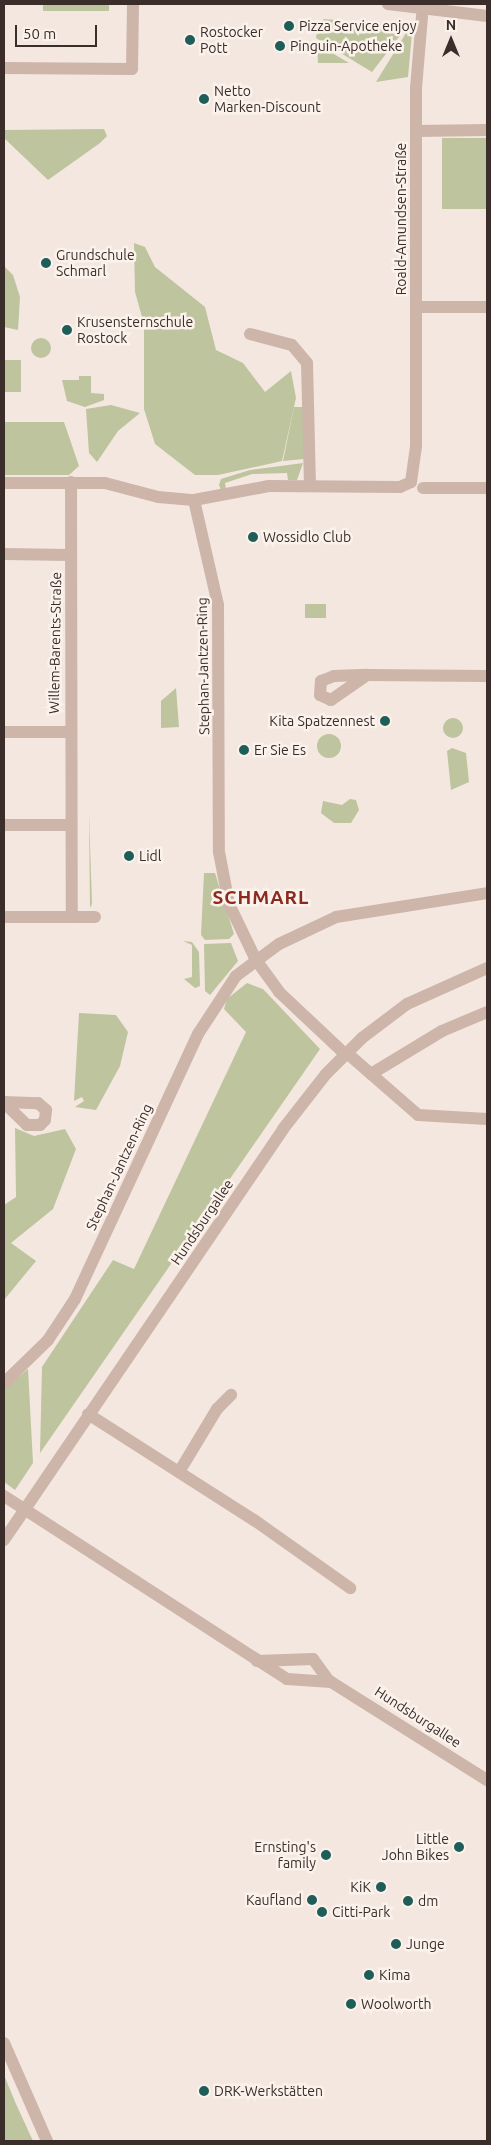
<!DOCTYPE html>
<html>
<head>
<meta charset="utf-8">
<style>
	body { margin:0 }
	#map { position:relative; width:491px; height:2145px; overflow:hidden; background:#f4e7df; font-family:Ubuntu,sans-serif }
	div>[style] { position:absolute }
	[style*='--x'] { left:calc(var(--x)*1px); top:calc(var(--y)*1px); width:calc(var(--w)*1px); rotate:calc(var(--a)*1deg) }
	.green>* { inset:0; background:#bdc49e; transform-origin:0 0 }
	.round { border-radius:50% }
	.minor>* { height:12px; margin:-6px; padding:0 6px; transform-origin:6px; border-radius:6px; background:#cdb5aa }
	.dots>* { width:14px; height:14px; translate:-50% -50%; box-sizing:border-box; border:2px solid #fbf2ec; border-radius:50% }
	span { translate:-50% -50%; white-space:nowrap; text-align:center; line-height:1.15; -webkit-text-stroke:5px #fbf2ec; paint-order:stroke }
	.poi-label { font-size:14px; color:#3a2d2a }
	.left { translate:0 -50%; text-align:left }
	.right { translate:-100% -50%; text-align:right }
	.street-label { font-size:14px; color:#3a2d2a }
	.district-label { font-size:19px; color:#8c2a20; font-weight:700; letter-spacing:1px }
	.frame { position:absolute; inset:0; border:5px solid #3a2d2a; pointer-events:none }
	.north { position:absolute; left:426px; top:15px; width:50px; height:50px; -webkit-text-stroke:4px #fbf2ec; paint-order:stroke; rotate:0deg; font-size:14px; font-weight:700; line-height:20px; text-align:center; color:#3a2d2a }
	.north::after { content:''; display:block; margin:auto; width:18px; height:22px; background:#3a2d2a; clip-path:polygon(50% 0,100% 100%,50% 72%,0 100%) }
	.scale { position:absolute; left:15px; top:25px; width:82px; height:22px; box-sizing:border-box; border:2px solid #3a2d2a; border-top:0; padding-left:6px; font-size:15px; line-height:18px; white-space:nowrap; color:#3a2d2a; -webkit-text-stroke:4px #fbf2ec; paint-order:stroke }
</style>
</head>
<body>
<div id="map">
	<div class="green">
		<div style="left:43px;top:5px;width:66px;height:6px"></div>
		<div style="clip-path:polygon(324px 19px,400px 26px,402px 33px,372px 72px,316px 38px,318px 25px)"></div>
		<div style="clip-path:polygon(406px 33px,412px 33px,408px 77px,376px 82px)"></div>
		<div style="clip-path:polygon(317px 44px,349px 63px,318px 63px)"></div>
		<div style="clip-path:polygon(104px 129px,107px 136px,100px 143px,48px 180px,4px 138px,4px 130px)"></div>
		<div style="left:442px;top:138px;width:45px;height:71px"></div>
		<div style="clip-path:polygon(134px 243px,145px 247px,155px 267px,205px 307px,216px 350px,243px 363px,265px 392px,291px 371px,296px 398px,282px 461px,218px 475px,195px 475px,155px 444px,144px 409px,144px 324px,135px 292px)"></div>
		<div style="clip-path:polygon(4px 266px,13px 275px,20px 297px,18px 330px,4px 327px)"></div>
		<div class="round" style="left:31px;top:338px;width:20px;height:20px"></div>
		<div style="left:4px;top:360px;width:17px;height:32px"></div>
		<div style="clip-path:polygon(79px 376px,91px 376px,91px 393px,104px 394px,104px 400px,85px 407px,67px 401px,62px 380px,79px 380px)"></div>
		<div style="clip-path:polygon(111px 405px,140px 413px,118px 431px,97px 462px,89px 453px,86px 409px)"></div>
		<div style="clip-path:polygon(294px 407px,303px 407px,304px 459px,283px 461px)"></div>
		<div style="clip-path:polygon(4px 422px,64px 422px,79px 466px,69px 475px,4px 475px)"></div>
		<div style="clip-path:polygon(303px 463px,297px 480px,288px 480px,287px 473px,252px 474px,225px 483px,226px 489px,221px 490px,219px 485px,221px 479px,250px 470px)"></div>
		<div style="left:305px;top:604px;width:21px;height:14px"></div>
		<div style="clip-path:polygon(176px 688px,179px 727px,161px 728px,161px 701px)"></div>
		<div class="round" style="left:443px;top:718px;width:20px;height:20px"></div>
		<div class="round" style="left:317px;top:734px;width:24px;height:24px"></div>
		<div style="clip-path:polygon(452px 748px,466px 753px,469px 782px,451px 790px,447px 751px)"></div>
		<div style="clip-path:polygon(350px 799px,356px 800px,359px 810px,351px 823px,334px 823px,321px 813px,323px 801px,342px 805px)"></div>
		<div style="clip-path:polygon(89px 812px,92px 904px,90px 908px)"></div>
		<div style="clip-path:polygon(204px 873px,215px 873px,234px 934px,229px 939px,205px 940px,201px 935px)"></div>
		<div style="clip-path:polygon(183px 941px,192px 942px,199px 952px,200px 986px,195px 988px,184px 979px,192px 977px,192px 945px)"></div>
		<div style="clip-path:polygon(231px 943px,238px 961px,210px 995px,205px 991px,204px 944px)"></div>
		<div style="clip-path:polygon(247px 983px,263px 989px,320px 1049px,40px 1453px,42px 1367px,113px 1260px,134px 1269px,246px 1032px,224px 1009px,227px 999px)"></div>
		<div style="clip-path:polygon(79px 1013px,116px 1015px,128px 1032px,120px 1066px,96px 1110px,75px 1107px,84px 1101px,82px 1097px,74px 1101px)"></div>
		<div style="clip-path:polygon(15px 1128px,34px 1136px,65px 1129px,76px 1149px,53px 1209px,11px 1243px,36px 1261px,4px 1300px,4px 1205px,16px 1197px)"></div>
		<div style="clip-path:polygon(28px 1369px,33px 1463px,15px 1490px,4px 1482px,4px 1389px)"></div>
		<div style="clip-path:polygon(4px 2075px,16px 2104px,33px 2141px,4px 2141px)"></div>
	</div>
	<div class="minor">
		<div style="--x:388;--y:4;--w:100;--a:6.9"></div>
		<div style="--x:4;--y:68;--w:128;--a:0.4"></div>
		<div style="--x:132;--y:69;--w:65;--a:-89.1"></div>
		<div style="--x:416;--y:131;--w:71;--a:-0.8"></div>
		<div style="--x:416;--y:307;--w:71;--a:0"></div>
		<div style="--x:250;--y:334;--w:43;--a:14.7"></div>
		<div style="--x:292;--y:345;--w:23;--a:50"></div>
		<div style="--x:307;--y:363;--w:123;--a:88.6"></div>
		<div style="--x:71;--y:482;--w:435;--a:89.9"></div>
		<div style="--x:72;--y:917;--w:23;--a:0"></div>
		<div style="--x:4;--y:483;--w:101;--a:0"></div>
		<div style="--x:105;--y:483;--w:55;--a:14.8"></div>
		<div style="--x:158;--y:497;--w:36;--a:5"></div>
		<div style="--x:194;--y:500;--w:76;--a:-10.6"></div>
		<div style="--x:269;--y:486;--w:131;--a:0.4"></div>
		<div style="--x:400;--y:487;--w:12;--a:-24"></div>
		<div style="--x:411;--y:482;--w:36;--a:-82"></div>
		<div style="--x:416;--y:446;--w:358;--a:-90"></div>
		<div style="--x:416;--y:88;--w:84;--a:-85.2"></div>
		<div style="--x:423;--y:488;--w:64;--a:0"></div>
		<div style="--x:194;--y:500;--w:108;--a:77.1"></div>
		<div style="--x:218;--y:605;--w:247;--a:89.8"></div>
		<div style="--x:219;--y:852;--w:53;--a:79.1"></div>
		<div style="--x:229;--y:904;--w:62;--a:64.3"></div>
		<div style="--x:256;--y:960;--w:39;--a:54"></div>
		<div style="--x:279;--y:992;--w:91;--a:43.2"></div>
		<div style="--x:4;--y:554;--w:66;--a:0.9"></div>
		<div style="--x:367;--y:675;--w:44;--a:145.2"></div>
		<div style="--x:331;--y:700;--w:12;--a:-156"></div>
		<div style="--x:320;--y:695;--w:14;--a:-86"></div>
		<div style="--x:321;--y:681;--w:14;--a:-21"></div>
		<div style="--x:334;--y:676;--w:33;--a:-2"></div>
		<div style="--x:367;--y:675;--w:120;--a:0.5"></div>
		<div style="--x:4;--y:732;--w:65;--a:0"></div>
		<div style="--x:4;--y:825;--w:67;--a:0"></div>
		<div style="--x:4;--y:917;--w:68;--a:0"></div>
		<div style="--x:347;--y:1053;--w:94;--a:41.1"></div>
		<div style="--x:418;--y:1115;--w:69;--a:3.3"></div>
		<div style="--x:371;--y:1074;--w:83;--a:-31.2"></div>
		<div style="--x:442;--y:1031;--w:49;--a:-22.9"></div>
		<div style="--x:4;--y:1102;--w:34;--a:2"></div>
		<div style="--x:38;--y:1103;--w:11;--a:41"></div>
		<div style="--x:46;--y:1110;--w:10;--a:96"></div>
		<div style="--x:45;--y:1120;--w:7;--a:135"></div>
		<div style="--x:40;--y:1125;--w:13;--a:180"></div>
		<div style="--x:27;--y:1125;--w:32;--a:-136"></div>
		<div style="--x:4;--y:1383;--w:62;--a:-44.3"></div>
		<div style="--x:48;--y:1340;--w:49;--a:-56.6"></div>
		<div style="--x:75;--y:1299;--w:292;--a:-65.1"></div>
		<div style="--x:198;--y:1034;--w:69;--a:-56.8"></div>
		<div style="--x:236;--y:976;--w:54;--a:-36.7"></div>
		<div style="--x:279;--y:944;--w:63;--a:-25.3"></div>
		<div style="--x:336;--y:917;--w:153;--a:-9"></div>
		<div style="--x:88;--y:1414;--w:197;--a:32.6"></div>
		<div style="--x:254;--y:1520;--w:118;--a:35.3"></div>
		<div style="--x:179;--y:1472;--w:74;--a:-58.9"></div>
		<div style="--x:217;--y:1409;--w:20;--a:-45"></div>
		<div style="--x:4;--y:1496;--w:337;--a:32.9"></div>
		<div style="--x:287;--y:1679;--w:44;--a:3.9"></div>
		<div style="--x:4;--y:1540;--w:497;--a:-55.8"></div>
		<div style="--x:283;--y:1129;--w:70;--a:-52"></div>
		<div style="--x:326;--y:1074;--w:51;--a:-45"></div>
		<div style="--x:362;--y:1038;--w:56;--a:-37.1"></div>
		<div style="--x:407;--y:1004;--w:88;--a:-24.2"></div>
		<div style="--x:257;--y:1661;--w:56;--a:-2"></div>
		<div style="--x:313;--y:1659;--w:26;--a:54"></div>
		<div style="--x:328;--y:1680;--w:188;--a:32.2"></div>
		<div style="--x:4;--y:2043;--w:107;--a:66.3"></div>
	</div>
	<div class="dots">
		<div style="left:289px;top:26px;background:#1e5d58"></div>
		<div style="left:190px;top:40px;background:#1e5d58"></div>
		<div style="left:280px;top:46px;background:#1e5d58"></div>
		<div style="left:204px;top:99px;background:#1e5d58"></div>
		<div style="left:46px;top:263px;background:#1e5d58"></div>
		<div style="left:67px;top:330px;background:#1e5d58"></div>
		<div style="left:253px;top:537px;background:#1e5d58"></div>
		<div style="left:385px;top:721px;background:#1e5d58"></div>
		<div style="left:244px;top:750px;background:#1e5d58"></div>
		<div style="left:129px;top:856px;background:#1e5d58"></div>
		<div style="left:459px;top:1847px;background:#1e5d58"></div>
		<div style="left:326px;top:1855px;background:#1e5d58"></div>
		<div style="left:381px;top:1887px;background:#1e5d58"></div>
		<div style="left:312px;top:1900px;background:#1e5d58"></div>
		<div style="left:408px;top:1901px;background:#1e5d58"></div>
		<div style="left:322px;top:1912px;background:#1e5d58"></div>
		<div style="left:396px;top:1944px;background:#1e5d58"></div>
		<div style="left:369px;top:1975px;background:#1e5d58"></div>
		<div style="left:351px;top:2004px;background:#1e5d58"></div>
		<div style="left:204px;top:2091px;background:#1e5d58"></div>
	</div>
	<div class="poi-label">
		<span class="left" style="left:299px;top:26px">Pizza Service enjoy</span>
		<span class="left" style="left:200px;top:40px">Rostocker<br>Pott</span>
		<span class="left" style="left:290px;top:46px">Pinguin-Apotheke</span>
		<span class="left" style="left:214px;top:99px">Netto<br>Marken-Discount</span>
		<span class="left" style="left:56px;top:263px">Grundschule<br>Schmarl</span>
		<span class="left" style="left:77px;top:330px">Krusensternschule<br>Rostock</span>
		<span class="left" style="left:263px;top:537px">Wossidlo Club</span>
		<span class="right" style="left:375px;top:721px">Kita Spatzennest</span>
		<span class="left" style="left:254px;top:750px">Er Sie Es</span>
		<span class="left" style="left:139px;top:856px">Lidl</span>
		<span class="right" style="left:449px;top:1847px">Little<br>John Bikes</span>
		<span class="right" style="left:316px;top:1855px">Ernsting's<br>family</span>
		<span class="right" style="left:371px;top:1887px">KiK</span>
		<span class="right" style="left:302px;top:1900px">Kaufland</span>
		<span class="left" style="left:418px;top:1901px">dm</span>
		<span class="left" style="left:332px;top:1912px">Citti-Park</span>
		<span class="left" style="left:406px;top:1944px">Junge</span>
		<span class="left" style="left:379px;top:1975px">Kima</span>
		<span class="left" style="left:361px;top:2004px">Woolworth</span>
		<span class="left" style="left:214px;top:2091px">DRK-Werkstätten</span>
	</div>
	<div class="street-label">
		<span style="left:401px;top:219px;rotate:-90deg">Roald-Amundsen-Straße</span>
		<span style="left:55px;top:643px;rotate:-89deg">Willem-Barents-Straße</span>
		<span style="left:203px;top:666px;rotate:-91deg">Stephan-Jantzen-Ring</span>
		<span style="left:119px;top:1167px;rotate:-65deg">Stephan-Jantzen-Ring</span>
		<span style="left:202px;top:1222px;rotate:-56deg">Hundsburgallee</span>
		<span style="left:418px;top:1717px;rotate:33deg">Hundsburgallee</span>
	</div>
	<div class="district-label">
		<span style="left:261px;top:898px">SCHMARL</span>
	</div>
	<div class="frame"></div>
	<div class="north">N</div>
	<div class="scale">50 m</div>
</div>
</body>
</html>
